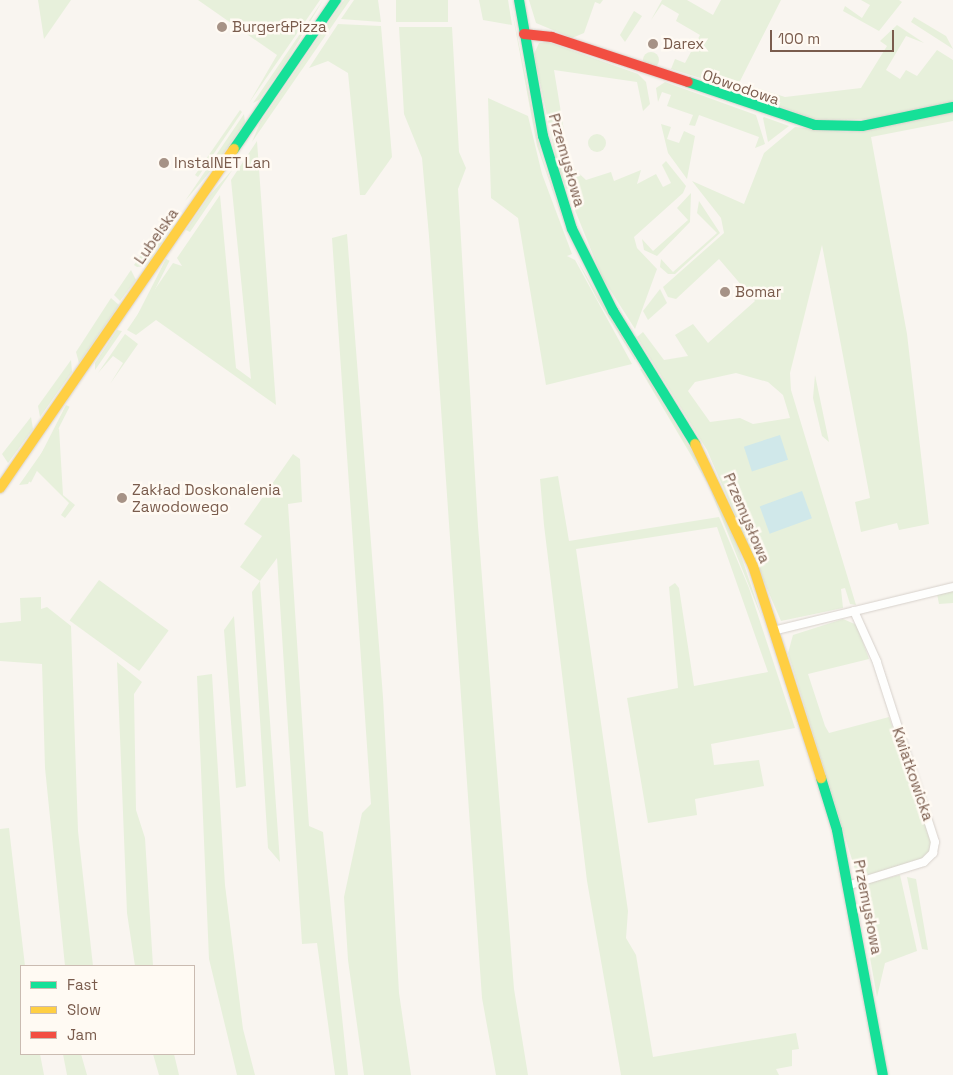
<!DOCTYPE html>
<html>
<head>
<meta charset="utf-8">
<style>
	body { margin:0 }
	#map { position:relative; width:953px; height:1075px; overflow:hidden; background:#f9f5f0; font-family:"Space Grotesk",sans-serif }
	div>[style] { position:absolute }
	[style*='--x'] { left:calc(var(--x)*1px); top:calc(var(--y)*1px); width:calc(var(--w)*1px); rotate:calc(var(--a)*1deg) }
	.green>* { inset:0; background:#e7f0db; transform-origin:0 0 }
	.round { border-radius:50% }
	.water>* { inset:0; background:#d0e8ea; transform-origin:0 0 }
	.roads { filter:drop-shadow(0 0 1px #d7d1cb) drop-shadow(0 0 1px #d7d1cb) }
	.street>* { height:8px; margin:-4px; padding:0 4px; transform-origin:4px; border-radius:4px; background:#fefefd }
	.fast>* { height:10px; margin:-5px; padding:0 5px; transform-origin:5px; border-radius:5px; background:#16e098 }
	.slow>* { height:10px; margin:-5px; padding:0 5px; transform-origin:5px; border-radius:5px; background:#ffcf43 }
	.jam>* { height:10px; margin:-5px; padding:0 5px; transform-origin:5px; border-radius:5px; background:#f24e42 }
	.dots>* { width:14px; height:14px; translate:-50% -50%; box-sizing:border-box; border:2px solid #fffaf3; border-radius:50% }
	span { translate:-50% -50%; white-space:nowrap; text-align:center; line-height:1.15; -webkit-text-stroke:5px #fffaf3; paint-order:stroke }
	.poi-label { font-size:15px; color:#7a5c4d }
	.left { translate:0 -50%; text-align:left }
	.street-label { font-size:15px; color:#7a5c4d }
	.legend { position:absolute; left:20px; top:965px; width:175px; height:90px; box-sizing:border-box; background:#fffaf3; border:1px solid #cabbb1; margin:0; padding:6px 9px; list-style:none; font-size:15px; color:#7a5c4d }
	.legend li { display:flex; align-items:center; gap:10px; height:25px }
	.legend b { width:25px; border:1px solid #cabbb1 }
	.scale { position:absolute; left:770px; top:30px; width:124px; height:22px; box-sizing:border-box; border:2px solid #7a5c4d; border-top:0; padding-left:6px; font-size:15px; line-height:18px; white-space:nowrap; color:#7a5c4d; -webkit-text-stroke:4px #fffaf3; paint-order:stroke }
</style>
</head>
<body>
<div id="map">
	<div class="green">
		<div style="clip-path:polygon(38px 0,71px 0,44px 39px)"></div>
		<div style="clip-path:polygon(198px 0,320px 0,249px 103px,277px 55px)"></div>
		<div style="clip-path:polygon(323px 0,286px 62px,259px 100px,253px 103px)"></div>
		<div style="clip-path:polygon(344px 0,350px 0,252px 142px,260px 123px)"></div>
		<div style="clip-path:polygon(354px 0,378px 0,381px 22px,341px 19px)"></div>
		<div style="left:396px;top:0;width:52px;height:22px"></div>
		<div style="clip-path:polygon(479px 0,508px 0,512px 25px,483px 20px)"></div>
		<div style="clip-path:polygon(510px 0,541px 154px,574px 252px,537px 146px)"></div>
		<div style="clip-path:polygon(529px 0,603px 0,600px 4px,595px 2px,584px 33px,572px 38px,536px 23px)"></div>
		<div style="clip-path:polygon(662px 0,687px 0,713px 15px,721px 0,781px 0,736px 89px,671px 69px,675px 59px,685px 63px,700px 35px,676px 21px,679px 14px,662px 4px,651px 20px)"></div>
		<div style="clip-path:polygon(861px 0,899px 0,902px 2px,879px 31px,843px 11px,845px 6px,862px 18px,870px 5px)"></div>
		<div style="clip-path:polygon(634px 11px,642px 16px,625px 42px,620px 35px)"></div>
		<div style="clip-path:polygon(914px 17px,946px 36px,953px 49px,911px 22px)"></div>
		<div style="clip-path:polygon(338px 24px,381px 26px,392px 157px,365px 195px,360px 195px,348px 73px,328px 61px,309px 68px)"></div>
		<div style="clip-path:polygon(897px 25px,924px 43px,906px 36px,886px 70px,900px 79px,906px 70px,917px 76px,937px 50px,953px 60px,953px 102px,877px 119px,816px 120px,747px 94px,748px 85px,785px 97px,861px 88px,887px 46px,880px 41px)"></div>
		<div style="clip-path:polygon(399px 27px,452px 27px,459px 152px,466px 168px,458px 189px,478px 526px,514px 989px,528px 1075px,496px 1075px,482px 998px,429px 236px,422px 158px,404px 114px)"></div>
		<div style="clip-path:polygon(548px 42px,638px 74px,646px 82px,650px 104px,643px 111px,637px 82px,554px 70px,564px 131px,557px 137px,564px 166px,569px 164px,586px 180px,611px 172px,614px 181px,641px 170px,637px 184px,656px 174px,663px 187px,671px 183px,662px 165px,666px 161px,686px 186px,683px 193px,634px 237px,637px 248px,657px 269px,635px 329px,602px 277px,558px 168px,534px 54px,539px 43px)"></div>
		<div class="round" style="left:643px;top:52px;width:16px;height:16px"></div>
		<div style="clip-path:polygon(665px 82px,756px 115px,765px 144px,755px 148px,759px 137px,699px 115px,695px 126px,689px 125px,693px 115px,667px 106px,671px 95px,662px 92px,658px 102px,656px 88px)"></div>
		<div style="clip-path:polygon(488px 98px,528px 116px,542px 174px,572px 254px,567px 256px,575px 260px,632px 364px,546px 385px,518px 218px,491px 198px)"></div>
		<div style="clip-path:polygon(240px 110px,242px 112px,198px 177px,195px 175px)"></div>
		<div style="clip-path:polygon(evenodd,953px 112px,953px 121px,871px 137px,907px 334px,929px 524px,899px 530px,897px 523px,861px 532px,855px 502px,870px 498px,822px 245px,790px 373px,791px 390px,856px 605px,850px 604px,845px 588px,841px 589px,843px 608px,781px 621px,707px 450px,637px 337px,643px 332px,664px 360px,688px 356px,675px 335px,693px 324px,708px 343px,755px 301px,719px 259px,676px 299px,668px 297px,663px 287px,724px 233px,721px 218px,692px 181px,744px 204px,764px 153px,795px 127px,847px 132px,953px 112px,736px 373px,768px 382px,783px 395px,790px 418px,753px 424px,740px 418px,710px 422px,688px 391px,695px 382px,736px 373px)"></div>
		<div style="clip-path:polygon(244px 114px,245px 122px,214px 167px,185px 201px)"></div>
		<div style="clip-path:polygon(763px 118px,764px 117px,789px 126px,768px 142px)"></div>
		<div style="clip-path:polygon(661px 124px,671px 127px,667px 139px,679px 143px,684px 131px,695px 136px,687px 179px,668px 153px)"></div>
		<div class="round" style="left:588px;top:134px;width:18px;height:18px"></div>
		<div style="clip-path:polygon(257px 141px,276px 405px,156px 320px,136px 335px,127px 330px,173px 263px,182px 266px,177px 258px,220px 195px,236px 368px,251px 379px,231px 180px)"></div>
		<div style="clip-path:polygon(233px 169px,190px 232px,186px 230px,210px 195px)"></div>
		<div style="clip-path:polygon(691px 193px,690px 222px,657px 256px,644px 250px,642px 239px,653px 251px,688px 220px,677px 208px)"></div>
		<div style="clip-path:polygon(699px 201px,720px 233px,675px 274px,668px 274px,660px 267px,661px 259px,673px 272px,717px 233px,697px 213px)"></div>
		<div style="clip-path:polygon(173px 208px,167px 221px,174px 225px,146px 266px,137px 267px,134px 265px)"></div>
		<div style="clip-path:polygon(347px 234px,383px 697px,399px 993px,411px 1075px,364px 1075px,348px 960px,344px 897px,362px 813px,371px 804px,332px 238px)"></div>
		<div style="left:166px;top:259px;width:4px;height:77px;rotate:27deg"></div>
		<div style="clip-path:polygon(577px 260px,635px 358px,635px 360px,597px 299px)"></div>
		<div style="clip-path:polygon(131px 270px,136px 280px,120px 301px,114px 295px)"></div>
		<div style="clip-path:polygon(660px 289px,667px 303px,648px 320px,643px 311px)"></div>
		<div style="clip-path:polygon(111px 298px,119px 305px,79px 363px,76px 352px)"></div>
		<div style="clip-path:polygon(117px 330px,122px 331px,95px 370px,95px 363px)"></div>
		<div style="clip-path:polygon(125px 334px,138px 344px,110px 384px,123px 363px,113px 356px,98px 373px)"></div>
		<div style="clip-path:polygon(71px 360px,72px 372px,40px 417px,38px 406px)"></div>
		<div style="clip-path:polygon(640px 369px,642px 369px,701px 466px,734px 535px,763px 621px,708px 484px)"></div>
		<div style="clip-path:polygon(815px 375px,829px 442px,822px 436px,813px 398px)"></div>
		<div style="left:66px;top:405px;width:4px;height:85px;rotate:27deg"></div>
		<div style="clip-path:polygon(31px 417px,33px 429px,8px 463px,2px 454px)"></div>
		<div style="clip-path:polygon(59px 428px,63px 495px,75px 505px,65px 518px,61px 515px,69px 503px,35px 469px,28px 484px,19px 485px)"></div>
		<div style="clip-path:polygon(293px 454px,300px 459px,302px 502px,288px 504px,309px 826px,323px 832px,348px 1075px,335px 1075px,317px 943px,302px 944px,277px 558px,260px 581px,280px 862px,268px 848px,252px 592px,260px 581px,240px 567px,262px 536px,244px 524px)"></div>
		<div style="clip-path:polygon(558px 476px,569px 541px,719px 517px,749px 588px,795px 728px,711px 744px,714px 765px,759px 760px,764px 786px,695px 799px,697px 815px,648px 823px,627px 698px,678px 688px,669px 587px,675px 583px,679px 588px,694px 686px,768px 672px,717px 527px,576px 549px,628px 911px,626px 938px,636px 955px,653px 1057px,796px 1033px,799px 1049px,792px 1050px,792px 1066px,776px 1069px,779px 1075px,621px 1075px,587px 881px,544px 525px,540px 479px)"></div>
		<div style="left:99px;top:580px;width:86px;height:50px;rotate:36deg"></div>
		<div style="clip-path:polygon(953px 590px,953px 603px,939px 604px,937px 594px)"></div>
		<div style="clip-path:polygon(41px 597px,41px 609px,47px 607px,71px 626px,78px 831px,93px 966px,65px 966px,45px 768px,42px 664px,0 661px,0 623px,21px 621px,20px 598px)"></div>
		<div style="clip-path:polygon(234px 616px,246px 786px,236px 788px,224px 630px)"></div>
		<div style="clip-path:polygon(843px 619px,857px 625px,869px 659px,808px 674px,825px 726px,829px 733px,889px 717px,932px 838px,931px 851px,924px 859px,858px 879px,788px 653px,793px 635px)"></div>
		<div style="clip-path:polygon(117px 662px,142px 682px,134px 694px,136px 810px,145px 838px,153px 966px,135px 966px,127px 913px)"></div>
		<div style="clip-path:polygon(212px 674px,225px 885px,243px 1029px,255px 1075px,237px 1075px,209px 959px,197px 676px)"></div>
		<div style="clip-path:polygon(9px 828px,25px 966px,21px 966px,21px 1054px,40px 1054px,44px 1075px,0 1075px,0 829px)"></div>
		<div style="clip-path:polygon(900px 875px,917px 951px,885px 963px,877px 997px,858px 890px,862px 884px)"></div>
		<div style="clip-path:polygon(907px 877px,916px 879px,928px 950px,922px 949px)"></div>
		<div style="clip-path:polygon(63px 1054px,81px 1054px,87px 1075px,67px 1075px)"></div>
		<div style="clip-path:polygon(153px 1054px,174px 1054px,179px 1075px,159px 1075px)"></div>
	</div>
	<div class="water">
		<div style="left:780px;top:435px;width:26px;height:38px;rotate:72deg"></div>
		<div style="left:802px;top:491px;width:29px;height:45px;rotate:70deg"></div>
	</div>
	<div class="roads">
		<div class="street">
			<div style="--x:773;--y:631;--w:185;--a:-13.7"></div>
			<div style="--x:850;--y:885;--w:77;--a:-17.3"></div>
			<div style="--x:924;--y:862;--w:13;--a:-45"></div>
			<div style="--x:933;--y:853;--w:11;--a:-80"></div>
			<div style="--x:935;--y:842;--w:189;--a:-107.9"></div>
			<div style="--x:877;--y:662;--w:56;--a:-114.3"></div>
		</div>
		<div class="fast">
			<div style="--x:519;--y:0;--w:138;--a:80"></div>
			<div style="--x:543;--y:136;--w:97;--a:72.7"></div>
			<div style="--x:572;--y:229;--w:92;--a:63.4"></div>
			<div style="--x:613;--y:311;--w:156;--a:58.3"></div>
			<div style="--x:688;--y:82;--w:134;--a:18.7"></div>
			<div style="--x:815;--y:125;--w:47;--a:1.2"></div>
			<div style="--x:862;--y:126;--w:93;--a:-11.8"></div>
			<div style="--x:234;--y:149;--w:181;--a:-55.6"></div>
			<div style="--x:821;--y:778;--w:54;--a:72.9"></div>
			<div style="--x:837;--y:830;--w:249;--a:79.4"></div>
		</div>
		<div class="slow">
			<div style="--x:695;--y:444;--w:135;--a:64.6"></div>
			<div style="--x:753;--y:566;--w:223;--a:72.2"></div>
			<div style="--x:0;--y:488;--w:412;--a:-55.4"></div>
		</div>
		<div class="jam">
			<div style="--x:524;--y:34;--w:28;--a:6"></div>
			<div style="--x:552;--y:37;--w:143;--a:18.3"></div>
		</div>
	</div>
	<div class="dots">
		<div style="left:222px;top:27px;background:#a69286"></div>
		<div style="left:653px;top:44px;background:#a69286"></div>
		<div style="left:164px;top:163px;background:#a69286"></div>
		<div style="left:725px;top:292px;background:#a69286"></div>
		<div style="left:122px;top:498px;background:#a69286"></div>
	</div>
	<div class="poi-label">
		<span class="left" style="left:232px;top:27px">Burger&amp;Pizza</span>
		<span class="left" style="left:663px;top:44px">Darex</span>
		<span class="left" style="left:174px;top:163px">InstalNET Lan</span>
		<span class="left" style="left:735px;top:292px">Bomar</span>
		<span class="left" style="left:132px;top:498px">Zakład Doskonalenia<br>Zawodowego</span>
	</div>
	<div class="street-label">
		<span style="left:741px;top:87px;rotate:19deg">Obwodowa</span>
		<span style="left:567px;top:160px;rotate:74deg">Przemysłowa</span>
		<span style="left:156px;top:236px;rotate:-55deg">Lubelska</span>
		<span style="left:747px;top:518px;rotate:67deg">Przemysłowa</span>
		<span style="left:913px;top:774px;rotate:71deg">Kwiatkowicka</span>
		<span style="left:868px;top:907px;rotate:79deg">Przemysłowa</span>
	</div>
	<ul class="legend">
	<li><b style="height:6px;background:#16e098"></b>Fast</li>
	<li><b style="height:6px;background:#ffcf43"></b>Slow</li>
	<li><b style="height:6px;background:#f24e42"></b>Jam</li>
	</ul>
	<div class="scale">100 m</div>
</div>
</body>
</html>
